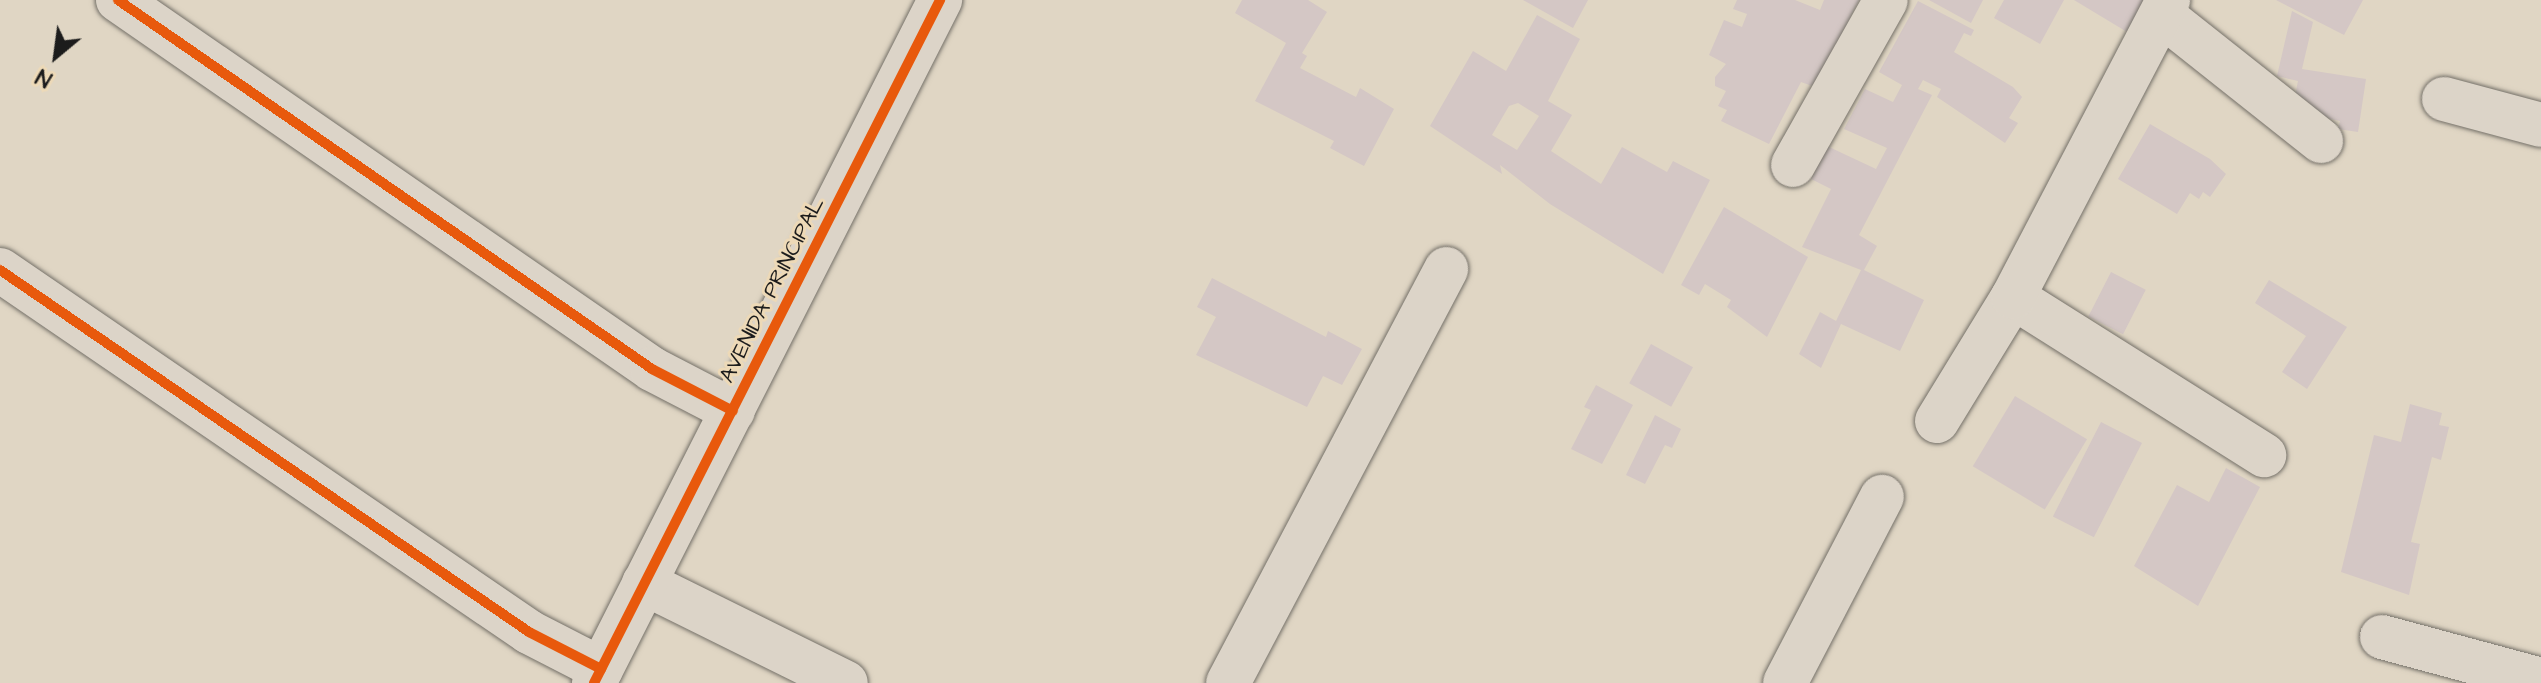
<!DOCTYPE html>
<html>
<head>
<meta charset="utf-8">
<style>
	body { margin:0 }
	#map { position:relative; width:2541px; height:683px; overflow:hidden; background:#e0d6c4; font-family:"Architects Daughter",sans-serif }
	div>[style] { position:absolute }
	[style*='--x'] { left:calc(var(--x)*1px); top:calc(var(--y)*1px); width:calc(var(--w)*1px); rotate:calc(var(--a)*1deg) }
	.building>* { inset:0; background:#d4c7c5; transform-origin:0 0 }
	.roads { filter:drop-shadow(0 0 2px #747068) drop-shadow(0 0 2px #747068) }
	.street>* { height:44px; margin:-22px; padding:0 22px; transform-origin:22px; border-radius:22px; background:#dcd4c8 }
	.secondary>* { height:44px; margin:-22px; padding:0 22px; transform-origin:22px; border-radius:22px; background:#dcd4c8 }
	.cycleway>* { height:10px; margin:-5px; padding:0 5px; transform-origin:5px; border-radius:5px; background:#e8590c }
	span { translate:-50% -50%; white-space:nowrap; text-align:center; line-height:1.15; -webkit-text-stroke:6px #edd9b7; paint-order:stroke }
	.street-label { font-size:22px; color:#1c1c1c }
	.north { position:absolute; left:16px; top:16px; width:80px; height:80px; -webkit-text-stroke:6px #edd9b7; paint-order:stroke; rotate:209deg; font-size:22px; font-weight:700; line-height:32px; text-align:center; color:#1c1c1c }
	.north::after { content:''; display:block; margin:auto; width:28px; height:36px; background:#1c1c1c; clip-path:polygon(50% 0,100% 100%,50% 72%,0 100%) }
</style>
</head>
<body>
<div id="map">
	<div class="building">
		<div style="clip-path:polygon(1242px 0,1308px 0,1327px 12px,1302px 53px,1307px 56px,1300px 68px,1356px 97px,1360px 88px,1394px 109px,1364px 166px,1330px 148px,1334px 141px,1255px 101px,1286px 43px,1235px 13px)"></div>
		<div style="clip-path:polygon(1523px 0,1588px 0,1573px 28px)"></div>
		<div style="clip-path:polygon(1737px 0,1795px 0,1820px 10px,1824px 0,1859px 0,1828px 63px,1812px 86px,1801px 82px,1769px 144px,1721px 121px,1727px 110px,1718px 106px,1726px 91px,1715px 86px,1715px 77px,1726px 64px,1709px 55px,1724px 20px,1742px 27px,1747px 14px,1733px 9px)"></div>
		<div style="clip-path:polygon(1929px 0,1983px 0,1971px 23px)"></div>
		<div style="clip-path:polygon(2004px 0,2064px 0,2040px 44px,1994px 18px)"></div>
		<div style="clip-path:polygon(2074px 0,2144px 0,2127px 32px)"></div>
		<div style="clip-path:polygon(2276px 0,2363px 0,2344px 35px)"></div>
		<div style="clip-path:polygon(1918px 1px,1974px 30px,1971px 36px,1964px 33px,1954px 52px,2013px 87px,2022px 97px,2009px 118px,2018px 123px,2005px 143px,1937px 97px,1941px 89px,1923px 80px,1918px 89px,1932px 95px,1859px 235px,1877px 246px,1864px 270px,1924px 300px,1900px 351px,1841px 324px,1821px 368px,1799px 354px,1820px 312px,1836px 321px,1861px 270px,1802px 247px,1831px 189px,1811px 179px,1827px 146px,1876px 169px,1887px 148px,1844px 129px,1865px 89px,1893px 102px,1902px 85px,1879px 72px)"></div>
		<div style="clip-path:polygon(2292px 11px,2313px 22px,2302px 69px,2366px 79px,2358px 132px,2338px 129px,2340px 121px,2292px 111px,2298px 81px,2277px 76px)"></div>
		<div style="clip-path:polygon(evenodd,1537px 15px,1580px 39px,1548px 101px,1572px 115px,1551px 151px,1601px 184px,1622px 147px,1667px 172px,1673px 161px,1710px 180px,1663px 274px,1550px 204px,1500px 165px,1502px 174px,1430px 126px,1473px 51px,1506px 71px,1537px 15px,1518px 103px,1539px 116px,1517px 150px,1492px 135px,1509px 106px,1518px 103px)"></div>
		<div style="clip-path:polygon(2150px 124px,2210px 159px,2226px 174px,2210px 197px,2203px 192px,2199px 199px,2190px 193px,2177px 214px,2118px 179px)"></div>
		<div style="clip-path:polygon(1724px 207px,1808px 257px,1767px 337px,1727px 307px,1731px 300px,1705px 284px,1699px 295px,1681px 285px)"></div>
		<div style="left:2111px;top:272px;width:39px;height:50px;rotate:27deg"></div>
		<div style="clip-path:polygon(1212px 278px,1326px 337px,1328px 331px,1362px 349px,1342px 385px,1323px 376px,1307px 407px,1196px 355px,1216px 317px,1197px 307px)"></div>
		<div style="clip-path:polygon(2269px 280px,2347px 327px,2307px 389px,2282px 372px,2306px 336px,2255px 303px)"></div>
		<div style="left:1651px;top:344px;width:48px;height:45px;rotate:29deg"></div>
		<div style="clip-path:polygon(1596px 385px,1633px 405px,1602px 464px,1571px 449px,1591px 410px,1584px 407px)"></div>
		<div style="left:2015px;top:396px;width:84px;height:82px;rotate:31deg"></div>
		<div style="clip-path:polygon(2410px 404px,2442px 413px,2439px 425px,2449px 427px,2441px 460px,2432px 457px,2411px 542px,2420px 544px,2409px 595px,2341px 572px,2374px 435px,2401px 442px)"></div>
		<div style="clip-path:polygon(1655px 415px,1681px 429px,1672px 448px,1665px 445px,1645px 484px,1626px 475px)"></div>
		<div style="left:2101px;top:422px;width:46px;height:106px;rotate:27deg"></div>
		<div style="clip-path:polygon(2226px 468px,2260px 487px,2198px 606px,2134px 566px,2177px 485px,2209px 502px)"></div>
	</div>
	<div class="roads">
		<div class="street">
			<div style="--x:118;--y:0;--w:649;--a:34.64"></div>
			<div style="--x:652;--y:369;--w:91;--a:27.4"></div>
			<div style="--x:2162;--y:15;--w:203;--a:38.4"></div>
			<div style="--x:2444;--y:99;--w:100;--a:15"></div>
			<div style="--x:1793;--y:165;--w:189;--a:-60.6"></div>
			<div style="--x:0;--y:270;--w:641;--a:34.38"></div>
			<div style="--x:529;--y:632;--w:81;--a:27.2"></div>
			<div style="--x:2013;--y:297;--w:297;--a:32.2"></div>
			<div style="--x:1937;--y:421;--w:145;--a:-58.5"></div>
			<div style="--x:2013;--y:297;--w:335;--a:-62.4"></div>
			<div style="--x:644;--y:583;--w:225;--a:26.3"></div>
			<div style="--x:2382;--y:637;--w:165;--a:15.1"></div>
			<div style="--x:1228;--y:683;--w:468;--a:-62.2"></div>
			<div style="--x:1785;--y:683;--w:210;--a:-62.5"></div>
		</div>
		<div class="secondary">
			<div style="--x:594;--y:683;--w:766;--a:-63.13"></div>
		</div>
	</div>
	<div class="cycleway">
		<div style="--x:118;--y:0;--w:649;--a:34.64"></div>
		<div style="--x:652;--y:369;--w:91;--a:27.4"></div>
		<div style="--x:0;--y:270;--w:641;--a:34.38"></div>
		<div style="--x:529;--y:632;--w:81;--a:27.2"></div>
		<div style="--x:594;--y:683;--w:766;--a:-63.13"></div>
	</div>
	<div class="street-label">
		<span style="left:772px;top:290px;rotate:-63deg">AVENIDA PRINCIPAL</span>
	</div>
	<div class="north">N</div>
</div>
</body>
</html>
